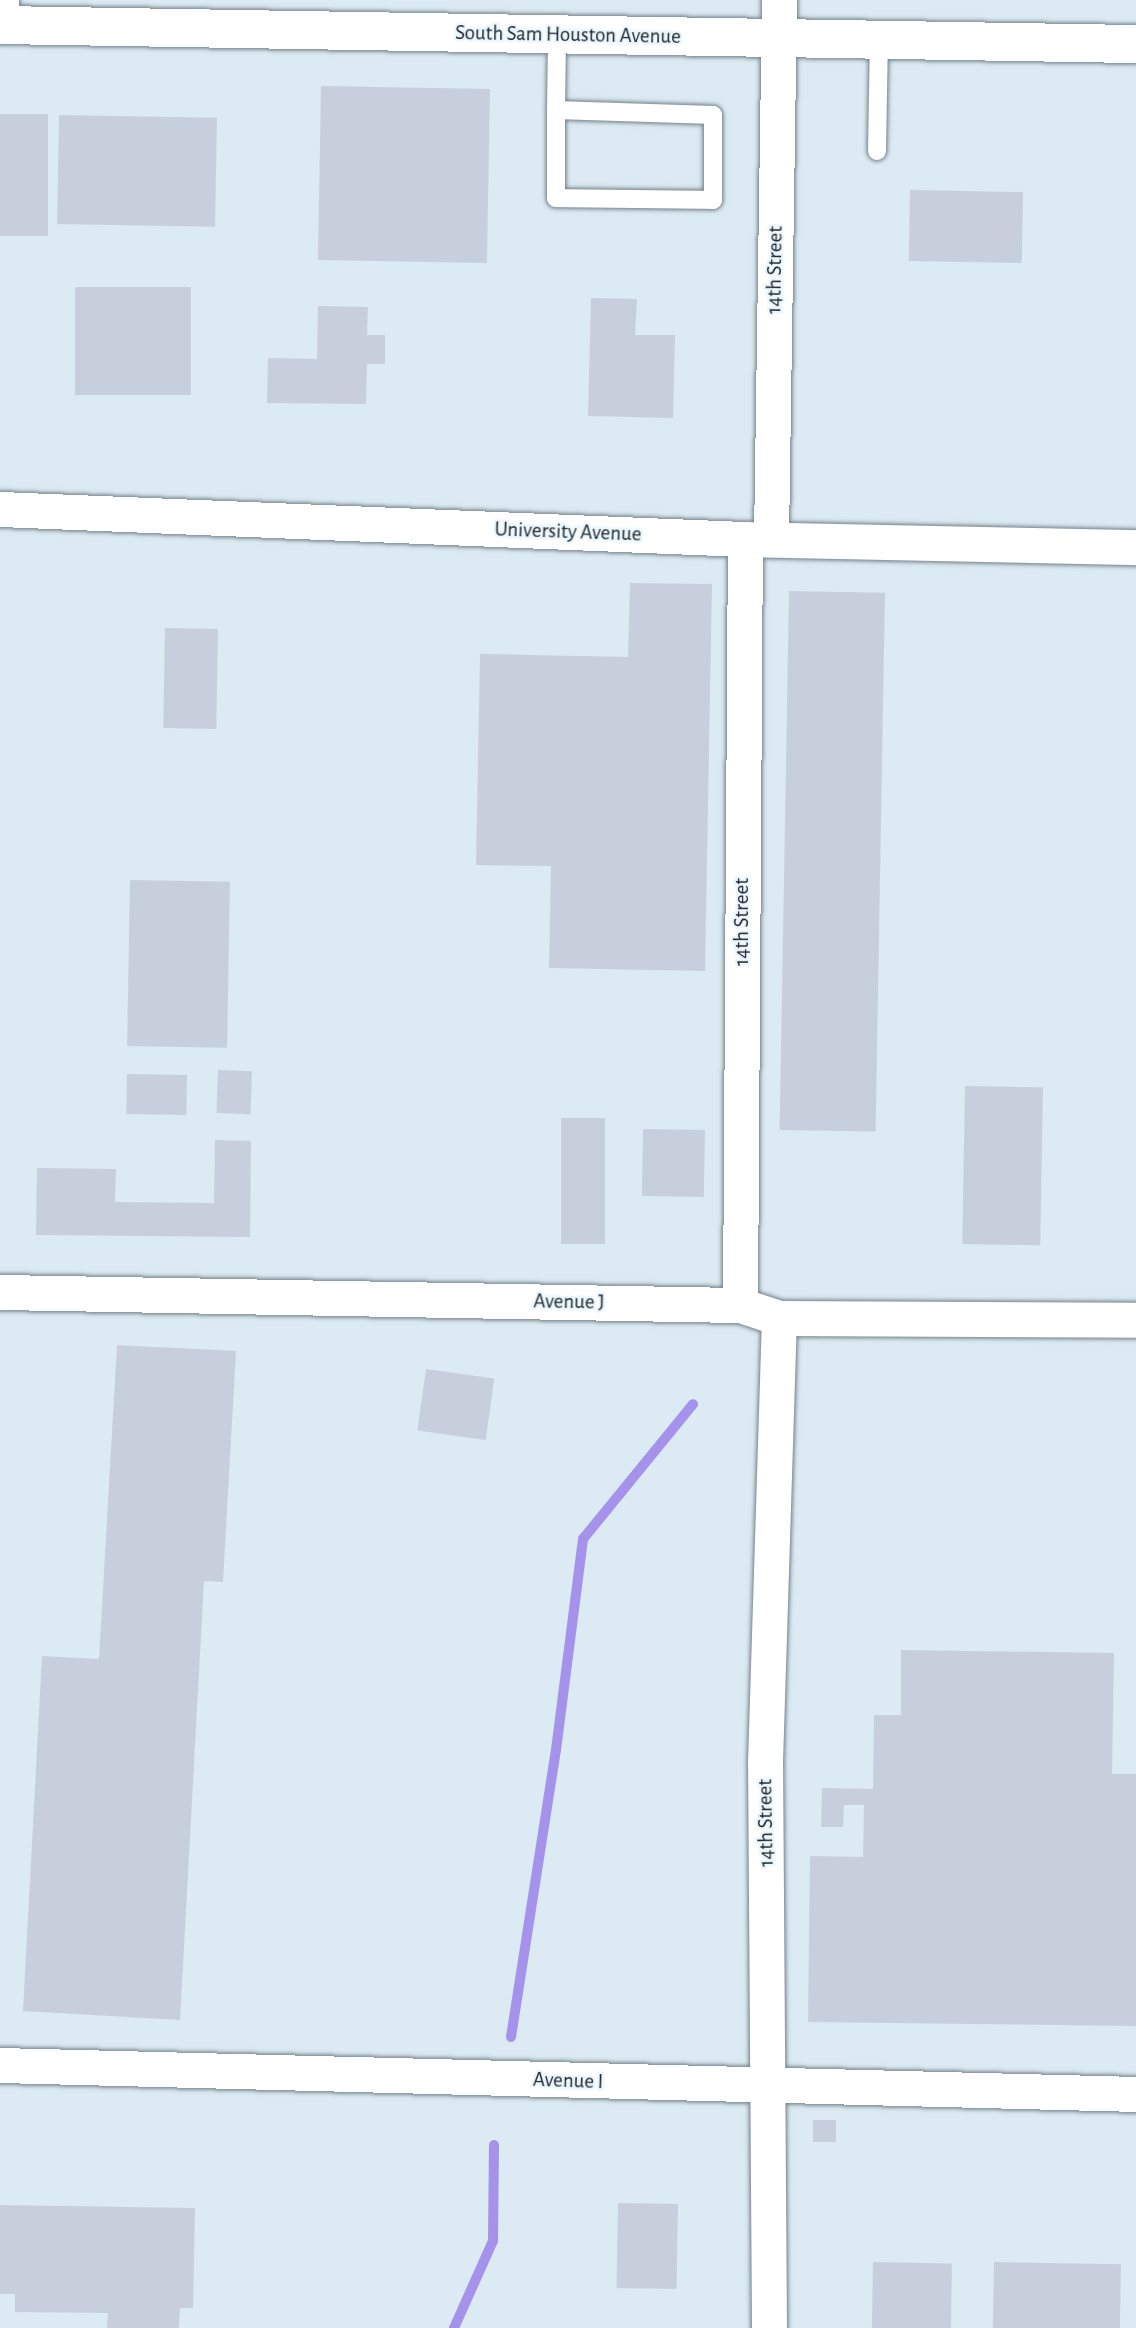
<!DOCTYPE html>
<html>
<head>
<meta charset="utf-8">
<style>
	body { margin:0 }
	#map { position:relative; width:1136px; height:2328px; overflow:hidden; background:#dbeaf3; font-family:"Alegreya Sans",sans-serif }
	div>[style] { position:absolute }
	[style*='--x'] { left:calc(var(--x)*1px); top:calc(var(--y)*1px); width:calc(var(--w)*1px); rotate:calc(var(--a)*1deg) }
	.stream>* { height:10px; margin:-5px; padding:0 5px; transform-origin:5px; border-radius:5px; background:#a592eb }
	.building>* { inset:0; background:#c8cfdc; transform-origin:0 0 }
	.roads { filter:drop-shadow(0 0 2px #74828a) drop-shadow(0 0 2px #74828a) }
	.lane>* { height:18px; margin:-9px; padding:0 9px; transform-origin:9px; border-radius:9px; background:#fff }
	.street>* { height:35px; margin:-17.5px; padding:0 17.5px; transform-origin:17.5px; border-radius:17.5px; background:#fff }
	.primary>* { height:38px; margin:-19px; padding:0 19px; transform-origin:19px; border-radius:19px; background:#fff }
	span { translate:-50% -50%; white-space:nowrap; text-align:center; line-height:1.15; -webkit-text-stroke:5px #ebf7fe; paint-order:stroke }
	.street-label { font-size:21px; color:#22272b }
</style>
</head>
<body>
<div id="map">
	<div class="stream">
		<div style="--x:511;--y:2037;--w:291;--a:-81.1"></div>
		<div style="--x:556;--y:1750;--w:213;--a:-82.7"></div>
		<div style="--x:583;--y:1539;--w:174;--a:-50.8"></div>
		<div style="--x:454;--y:2328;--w:95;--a:-65.9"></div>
		<div style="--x:493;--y:2241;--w:96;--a:-89.4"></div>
	</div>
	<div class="building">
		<div style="left:321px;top:86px;width:169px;height:174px;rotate:1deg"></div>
		<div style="left:0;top:114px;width:48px;height:122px"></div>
		<div style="left:59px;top:115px;width:158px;height:109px;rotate:1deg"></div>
		<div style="left:910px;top:190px;width:113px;height:71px;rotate:1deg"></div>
		<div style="left:75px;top:287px;width:116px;height:108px"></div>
		<div style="clip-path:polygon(591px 298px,637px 299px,635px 335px,675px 335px,673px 418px,588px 416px)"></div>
		<div style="clip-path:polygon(318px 306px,368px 307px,367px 335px,385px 335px,385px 364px,367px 364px,366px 404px,267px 403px,268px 358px,317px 359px)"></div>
		<div style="clip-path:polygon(630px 583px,712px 584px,705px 971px,549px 968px,551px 866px,476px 865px,480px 654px,628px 657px)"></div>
		<div style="left:789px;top:591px;width:96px;height:539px;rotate:1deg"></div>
		<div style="left:165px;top:628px;width:53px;height:100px;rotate:1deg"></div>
		<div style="left:130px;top:880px;width:100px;height:166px;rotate:1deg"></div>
		<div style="left:218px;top:1070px;width:34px;height:43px;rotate:2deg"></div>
		<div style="left:127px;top:1074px;width:60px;height:40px;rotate:1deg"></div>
		<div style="left:965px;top:1086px;width:78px;height:158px;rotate:1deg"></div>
		<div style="left:561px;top:1118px;width:44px;height:126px"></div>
		<div style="left:643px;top:1129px;width:62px;height:67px;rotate:1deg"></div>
		<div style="clip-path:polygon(215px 1140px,251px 1141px,250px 1237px,36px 1235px,37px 1168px,116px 1169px,115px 1202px,214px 1203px)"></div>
		<div style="clip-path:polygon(117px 1345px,236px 1351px,223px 1582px,204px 1581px,180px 2020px,23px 2011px,42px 1656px,99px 1659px)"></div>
		<div style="left:426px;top:1369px;width:69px;height:62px;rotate:8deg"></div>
		<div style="clip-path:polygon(901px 1650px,1114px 1653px,1112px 1774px,1136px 1774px,1136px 2026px,808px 2022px,810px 1856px,863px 1857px,864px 1805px,844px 1805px,843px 1827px,821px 1827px,822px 1788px,873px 1789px,874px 1715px,901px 1715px)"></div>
		<div style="left:813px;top:2120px;width:23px;height:22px"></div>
		<div style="left:618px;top:2203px;width:60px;height:85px;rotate:1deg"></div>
		<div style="clip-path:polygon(0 2205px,195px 2208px,193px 2308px,180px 2308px,179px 2328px,107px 2328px,108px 2313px,15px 2312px,15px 2294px,0 2294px)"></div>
		<div style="left:873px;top:2262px;width:79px;height:66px;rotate:1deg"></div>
		<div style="left:994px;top:2262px;width:127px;height:66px;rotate:1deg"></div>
	</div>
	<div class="roads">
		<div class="lane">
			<div style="--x:556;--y:110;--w:157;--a:1.8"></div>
			<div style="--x:713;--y:115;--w:85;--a:90"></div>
			<div style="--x:713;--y:200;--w:157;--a:-179.3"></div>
			<div style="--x:556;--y:198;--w:88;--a:-90"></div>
			<div style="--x:556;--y:110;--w:75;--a:-89.2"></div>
			<div style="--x:877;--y:151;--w:111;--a:-89"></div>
		</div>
		<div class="street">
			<div style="--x:1;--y:25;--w:25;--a:-90"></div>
			<div style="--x:0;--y:509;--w:746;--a:2.31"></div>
			<div style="--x:745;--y:539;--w:391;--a:1.2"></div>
			<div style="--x:771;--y:539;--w:539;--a:-89.15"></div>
			<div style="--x:0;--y:1292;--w:740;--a:1.01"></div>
			<div style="--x:740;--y:1305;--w:41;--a:18.4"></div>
			<div style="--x:779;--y:1318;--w:357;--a:0.3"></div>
			<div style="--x:740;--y:1305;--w:766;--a:-89.63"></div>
			<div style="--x:0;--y:2065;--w:1136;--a:1.46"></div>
			<div style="--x:769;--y:2328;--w:566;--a:-90.4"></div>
			<div style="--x:765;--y:1762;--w:444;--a:-88.2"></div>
		</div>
		<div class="primary">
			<div style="--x:0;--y:25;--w:1136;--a:0.96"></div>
		</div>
	</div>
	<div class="street-label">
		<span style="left:568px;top:35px;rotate:1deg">South Sam Houston Avenue</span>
		<span style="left:775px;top:270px;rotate:-89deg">14th Street</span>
		<span style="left:568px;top:532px;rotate:2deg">University Avenue</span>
		<span style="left:742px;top:922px;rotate:-90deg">14th Street</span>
		<span style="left:569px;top:1302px;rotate:1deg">Avenue J</span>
		<span style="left:766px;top:1823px;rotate:-91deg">14th Street</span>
		<span style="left:568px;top:2081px;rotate:2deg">Avenue I</span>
	</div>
</div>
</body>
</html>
